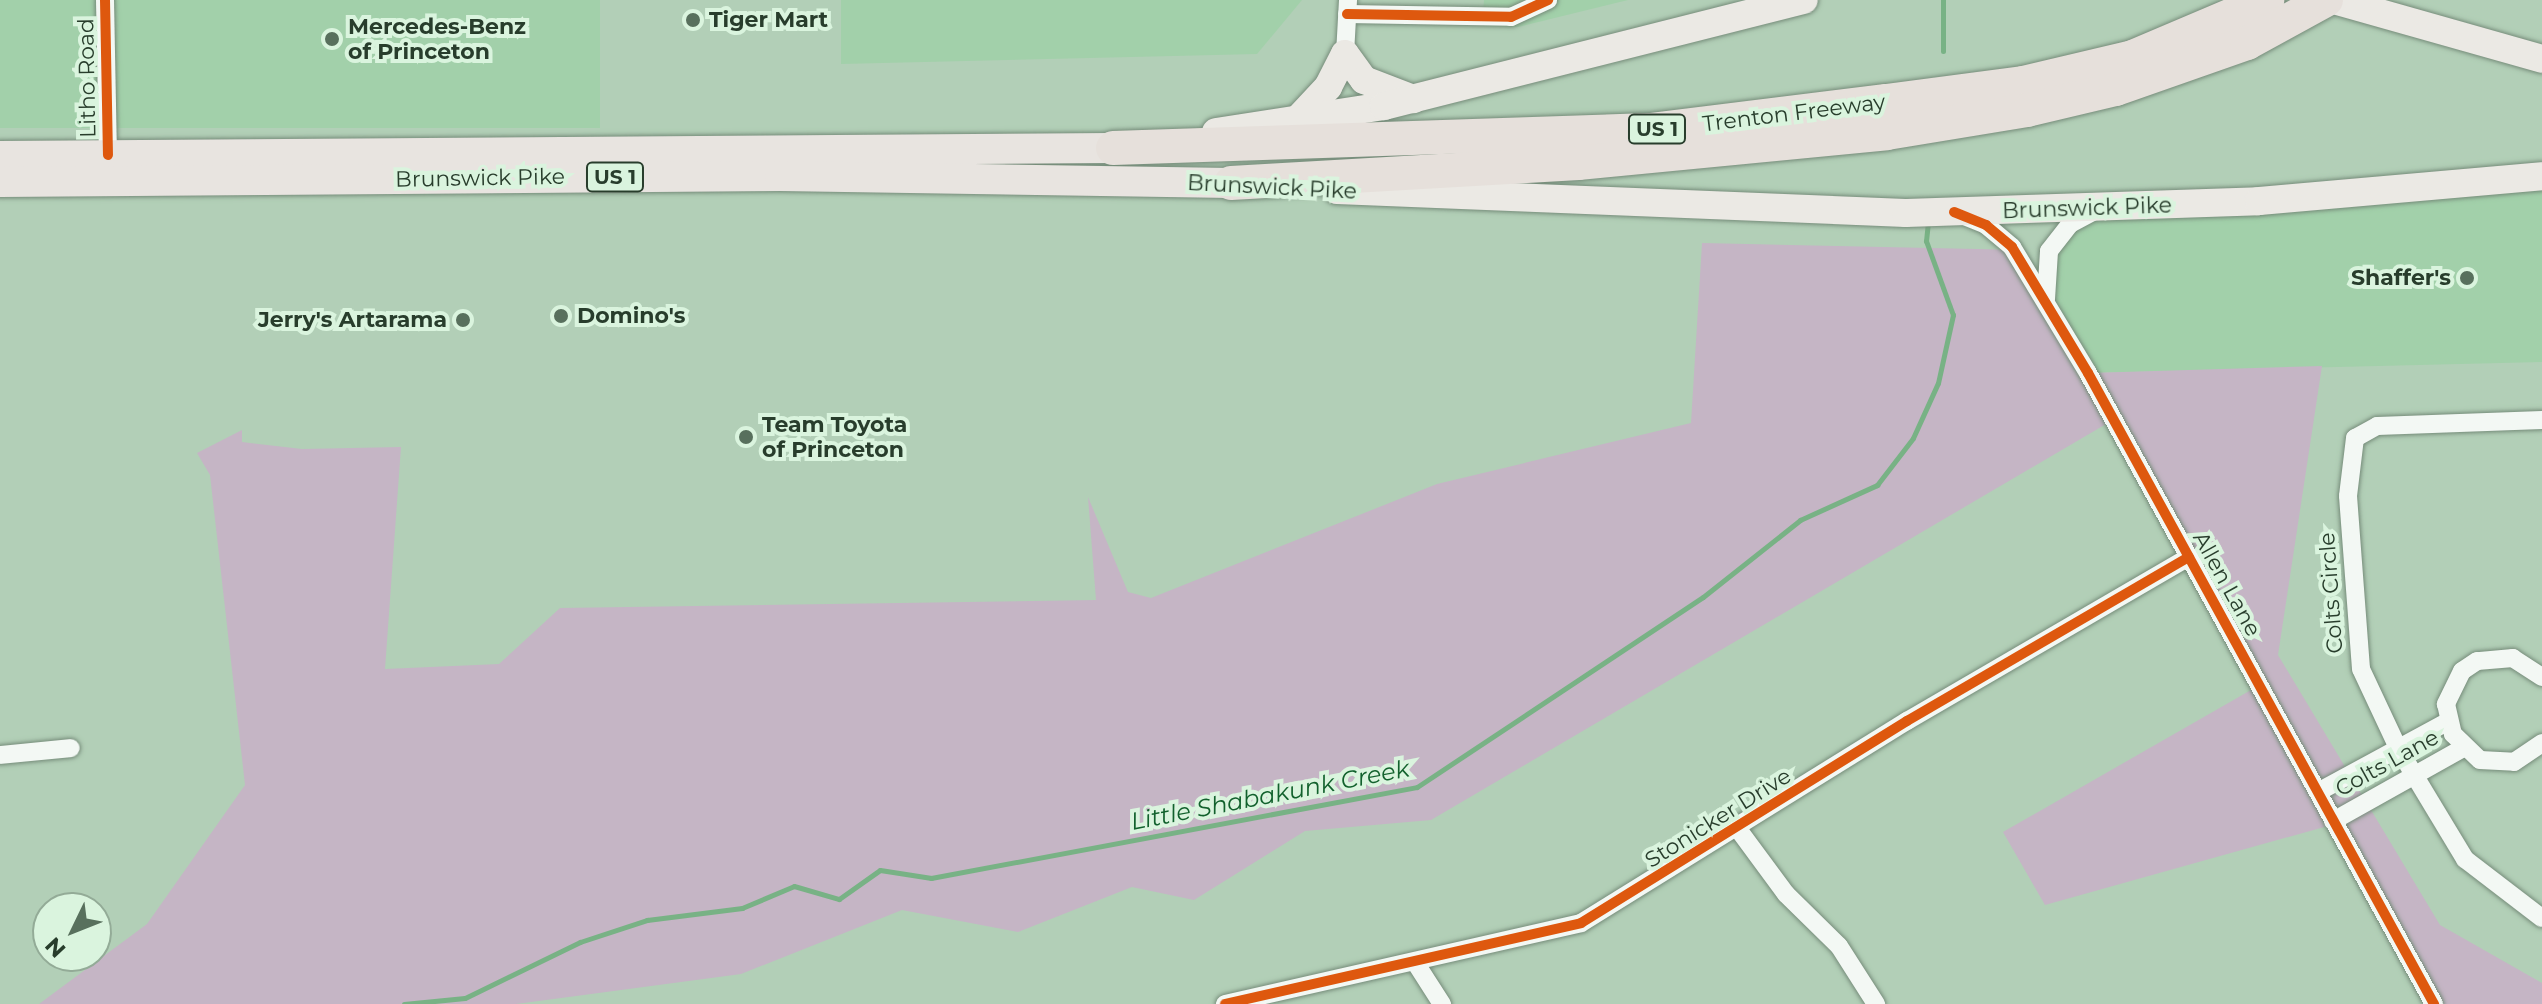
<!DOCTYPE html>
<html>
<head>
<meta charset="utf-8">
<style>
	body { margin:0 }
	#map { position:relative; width:2542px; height:1004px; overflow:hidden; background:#b2cfb7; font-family:Montserrat,sans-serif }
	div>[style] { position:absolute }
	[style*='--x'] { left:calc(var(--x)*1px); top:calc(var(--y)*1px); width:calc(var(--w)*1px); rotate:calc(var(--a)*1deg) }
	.built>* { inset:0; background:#a2d0aa; transform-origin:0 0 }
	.green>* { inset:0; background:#c5b5c5 }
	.stream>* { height:5px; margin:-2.5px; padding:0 2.5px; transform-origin:2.5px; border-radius:2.5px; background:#78b285 }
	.roads { filter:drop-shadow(0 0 2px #768c7a) drop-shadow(0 0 2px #768c7a) }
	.minor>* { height:18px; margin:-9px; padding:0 9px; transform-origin:9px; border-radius:9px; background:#f3f8f4 }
	.primary>* { height:28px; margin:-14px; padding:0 14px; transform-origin:14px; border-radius:14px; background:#ebe9e4 }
	.trunk>* { height:30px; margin:-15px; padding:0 15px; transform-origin:15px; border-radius:15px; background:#e8e4e0 }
	.motorway>* { height:34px; margin:-17px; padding:0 17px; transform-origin:17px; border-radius:17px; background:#e6e0db }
	.cycleway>* { height:10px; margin:-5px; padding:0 5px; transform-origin:5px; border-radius:5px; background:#de580e }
	.dots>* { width:22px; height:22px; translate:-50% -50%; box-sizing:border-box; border:4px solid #daf4de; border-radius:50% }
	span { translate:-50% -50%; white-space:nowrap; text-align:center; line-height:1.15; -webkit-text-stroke:8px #daf4de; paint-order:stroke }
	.shield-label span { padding:2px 6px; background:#daf4de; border:2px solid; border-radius:6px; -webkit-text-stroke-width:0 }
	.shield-label { font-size:20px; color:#283d2c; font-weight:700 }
	.poi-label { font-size:22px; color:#283d2c; font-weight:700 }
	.left { translate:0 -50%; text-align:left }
	.right { translate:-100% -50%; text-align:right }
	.street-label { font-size:22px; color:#283d2c }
	.water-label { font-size:24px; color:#12612d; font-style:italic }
	.north { position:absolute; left:32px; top:892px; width:80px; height:80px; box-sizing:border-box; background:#daf4de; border:2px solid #93ab97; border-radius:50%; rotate:227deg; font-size:22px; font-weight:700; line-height:32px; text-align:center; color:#283d2c }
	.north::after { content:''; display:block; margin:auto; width:28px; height:36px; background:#58705d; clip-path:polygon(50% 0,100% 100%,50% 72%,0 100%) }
</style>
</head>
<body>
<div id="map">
	<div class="built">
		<div style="left:0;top:0;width:600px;height:128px"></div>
		<div style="clip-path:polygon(841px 0,1302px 0,1257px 54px,841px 64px)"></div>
		<div style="clip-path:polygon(1484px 0,1628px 0,1518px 27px,1482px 26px)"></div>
		<div style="clip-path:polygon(2542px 176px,2542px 362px,2088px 373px,2043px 284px,2044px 268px,2085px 215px)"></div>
	</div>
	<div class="green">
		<div style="clip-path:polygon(1702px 243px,2024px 250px,2089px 373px,2322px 366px,2278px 655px,2440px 925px,2542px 983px,2542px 1004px,2442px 1004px,2342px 822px,2045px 905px,2003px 832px,2265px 682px,2118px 417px,1431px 820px,1305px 831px,1194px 900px,1132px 887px,1018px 932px,902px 910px,741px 974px,516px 1004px,39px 1004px,147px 924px,245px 785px,210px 475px,197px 453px,242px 430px,242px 442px,302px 449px,401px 447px,385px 669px,499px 664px,560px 608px,1096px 600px,1088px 497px,1128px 592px,1151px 598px,1437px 484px,1691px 423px)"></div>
	</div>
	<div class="stream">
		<div style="--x:1943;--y:0;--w:51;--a:90"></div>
		<div style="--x:404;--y:1004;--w:61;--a:-5.6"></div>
		<div style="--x:465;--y:998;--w:128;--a:-26"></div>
		<div style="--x:580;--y:942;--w:71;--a:-18.2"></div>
		<div style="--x:647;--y:920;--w:96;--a:-7.2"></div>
		<div style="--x:742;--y:908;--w:56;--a:-22.9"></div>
		<div style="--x:794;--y:886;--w:47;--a:16.1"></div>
		<div style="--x:839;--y:899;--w:50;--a:-35.3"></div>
		<div style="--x:880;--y:870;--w:52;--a:8.9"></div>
		<div style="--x:931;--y:878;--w:494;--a:-10.6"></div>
		<div style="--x:1417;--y:787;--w:343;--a:-33.6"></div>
		<div style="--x:1703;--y:597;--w:124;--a:-38.4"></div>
		<div style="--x:1800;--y:520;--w:85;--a:-24.4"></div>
		<div style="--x:1877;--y:485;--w:59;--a:-52.5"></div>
		<div style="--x:1913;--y:438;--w:60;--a:-65.6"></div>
		<div style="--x:1938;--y:383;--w:70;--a:-77.6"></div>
		<div style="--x:1953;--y:315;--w:79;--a:-110"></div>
		<div style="--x:1926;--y:241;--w:19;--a:-84"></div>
	</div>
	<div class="roads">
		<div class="minor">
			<div style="--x:105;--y:0;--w:155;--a:88.9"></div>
			<div style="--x:1347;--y:14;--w:164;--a:1"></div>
			<div style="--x:1511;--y:17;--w:41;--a:-24.7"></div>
			<div style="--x:1345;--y:54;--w:54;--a:-86.8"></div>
			<div style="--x:1964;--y:216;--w:24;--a:22"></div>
			<div style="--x:1986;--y:225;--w:34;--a:40"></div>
			<div style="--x:2012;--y:247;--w:147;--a:58.9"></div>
			<div style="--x:2088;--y:373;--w:720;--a:61.26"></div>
			<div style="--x:2046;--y:299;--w:48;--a:-86.4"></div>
			<div style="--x:2049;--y:251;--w:34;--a:-52"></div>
			<div style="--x:2070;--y:224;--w:26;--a:-28"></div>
			<div style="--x:2542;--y:420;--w:165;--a:177.9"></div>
			<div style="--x:2377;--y:426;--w:25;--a:151"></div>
			<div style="--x:2355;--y:438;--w:58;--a:96.9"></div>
			<div style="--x:2348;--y:496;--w:173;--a:85.7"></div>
			<div style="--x:2361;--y:669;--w:87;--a:64.9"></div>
			<div style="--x:2398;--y:748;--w:130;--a:58.9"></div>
			<div style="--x:2465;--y:859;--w:97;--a:37.5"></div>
			<div style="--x:2542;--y:677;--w:35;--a:-147"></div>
			<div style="--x:2513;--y:658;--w:36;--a:175"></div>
			<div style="--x:2477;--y:661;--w:18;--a:146"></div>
			<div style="--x:2462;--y:671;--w:37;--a:116"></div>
			<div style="--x:2446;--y:704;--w:31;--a:77"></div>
			<div style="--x:2453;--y:734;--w:37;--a:44"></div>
			<div style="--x:2480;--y:760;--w:34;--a:3"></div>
			<div style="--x:2514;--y:762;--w:34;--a:-34"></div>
			<div style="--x:0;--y:755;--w:71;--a:-5.6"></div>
			<div style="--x:2318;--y:792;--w:147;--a:-28.5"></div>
			<div style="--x:2333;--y:821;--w:149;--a:-29.3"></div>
			<div style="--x:1738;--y:829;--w:81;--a:53.6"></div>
			<div style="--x:1786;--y:894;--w:74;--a:44.5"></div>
			<div style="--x:1839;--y:946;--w:69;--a:57.5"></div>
			<div style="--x:1415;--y:962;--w:50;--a:57.3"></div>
			<div style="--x:1225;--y:1004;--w:365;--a:-12.8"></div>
			<div style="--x:1581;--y:923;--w:384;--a:-31.8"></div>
			<div style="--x:1907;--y:721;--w:326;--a:-30.2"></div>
		</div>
		<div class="primary">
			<div style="--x:2334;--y:0;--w:216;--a:15.8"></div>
			<div style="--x:1298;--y:119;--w:44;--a:-46.8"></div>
			<div style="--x:1328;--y:87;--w:37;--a:-63"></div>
			<div style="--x:1345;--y:54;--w:32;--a:54"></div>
			<div style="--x:1364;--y:80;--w:53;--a:21.2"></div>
			<div style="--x:1216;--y:132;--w:170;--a:-8.8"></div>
			<div style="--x:1384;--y:106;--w:433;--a:-14.2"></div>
			<div style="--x:1337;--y:190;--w:569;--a:2.31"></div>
			<div style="--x:1906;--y:213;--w:353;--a:-1.9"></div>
			<div style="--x:2259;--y:201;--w:284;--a:-5"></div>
		</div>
		<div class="trunk">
			<div style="--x:0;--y:156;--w:1113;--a:-0.41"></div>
			<div style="--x:0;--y:182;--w:780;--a:-0.44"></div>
			<div style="--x:780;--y:176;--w:451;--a:0.9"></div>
		</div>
		<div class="motorway">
			<div style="--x:1113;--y:148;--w:537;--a:-1.92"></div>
			<div style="--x:1650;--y:130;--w:238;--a:-7"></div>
			<div style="--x:1886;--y:101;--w:138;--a:-7.5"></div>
			<div style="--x:2023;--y:83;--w:113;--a:-13.3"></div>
			<div style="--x:2133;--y:57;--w:146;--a:-23"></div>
			<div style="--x:1231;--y:183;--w:348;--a:-3.3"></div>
			<div style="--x:1578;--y:163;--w:310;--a:-5.5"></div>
			<div style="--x:1887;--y:133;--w:142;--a:-9.3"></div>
			<div style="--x:2027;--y:110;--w:91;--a:-13.3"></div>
			<div style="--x:2116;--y:89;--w:139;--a:-19.3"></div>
			<div style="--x:2247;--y:43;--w:90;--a:-28.6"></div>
		</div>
	</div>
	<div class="cycleway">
		<div style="--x:105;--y:0;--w:155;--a:88.9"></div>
		<div style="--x:1347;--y:14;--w:164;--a:1"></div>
		<div style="--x:1511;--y:17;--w:41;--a:-24.7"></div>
		<div style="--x:1954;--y:212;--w:35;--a:22"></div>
		<div style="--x:1986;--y:225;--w:34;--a:40"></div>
		<div style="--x:2012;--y:247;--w:147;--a:58.9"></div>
		<div style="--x:2088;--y:373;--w:720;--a:61.26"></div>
		<div style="--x:1225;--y:1004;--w:365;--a:-12.8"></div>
		<div style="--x:1581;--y:923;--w:384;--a:-31.8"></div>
		<div style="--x:1907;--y:721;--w:326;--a:-30.2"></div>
	</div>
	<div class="dots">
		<div style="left:693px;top:20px;background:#58705d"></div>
		<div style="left:332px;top:39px;background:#58705d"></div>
		<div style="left:2467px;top:278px;background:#58705d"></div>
		<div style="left:561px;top:316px;background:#58705d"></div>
		<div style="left:463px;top:320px;background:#58705d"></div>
		<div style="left:746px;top:437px;background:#58705d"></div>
	</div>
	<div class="shield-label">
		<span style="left:1657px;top:129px">US 1</span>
		<span style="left:615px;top:177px">US 1</span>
	</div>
	<div class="poi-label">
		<span class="left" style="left:709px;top:20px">Tiger Mart</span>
		<span class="left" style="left:348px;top:39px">Mercedes-Benz<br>of Princeton</span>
		<span class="right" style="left:2451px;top:278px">Shaffer's</span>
		<span class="left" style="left:577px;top:316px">Domino's</span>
		<span class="right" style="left:447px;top:320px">Jerry's Artarama</span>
		<span class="left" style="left:762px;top:437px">Team Toyota<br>of Princeton</span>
	</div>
	<div class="street-label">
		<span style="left:87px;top:78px;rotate:-91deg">Litho Road</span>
		<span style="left:1794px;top:113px;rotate:-7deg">Trenton Freeway</span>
		<span style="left:480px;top:178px;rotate:-1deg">Brunswick Pike</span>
		<span style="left:1272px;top:187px;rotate:3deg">Brunswick Pike</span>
		<span style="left:2087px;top:208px;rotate:-2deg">Brunswick Pike</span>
		<span style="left:2227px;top:584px;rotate:61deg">Allen Lane</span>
		<span style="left:2331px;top:593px;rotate:-94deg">Colts Circle</span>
		<span style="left:2387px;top:763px;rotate:-29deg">Colts Lane</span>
		<span style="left:1718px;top:818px;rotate:-32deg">Stonicker Drive</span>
	</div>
	<div class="water-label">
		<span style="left:1270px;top:795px;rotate:-11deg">Little Shabakunk Creek</span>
	</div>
	<div class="north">N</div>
</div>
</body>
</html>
